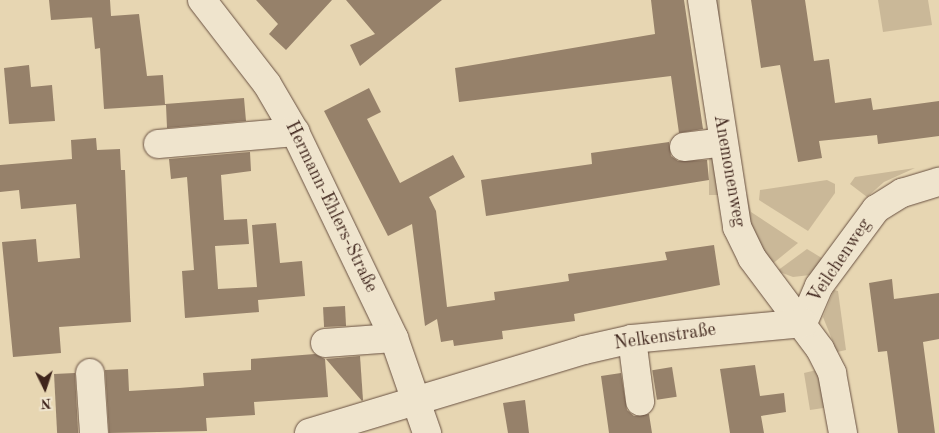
<!DOCTYPE html>
<html>
<head>
<meta charset="utf-8">
<style>
	body { margin:0 }
	#map { position:relative; width:939px; height:433px; overflow:hidden; background:#e7d6b2; font-family:"Old Standard TT",serif }
	div>[style] { position:absolute }
	[style*='--x'] { left:calc(var(--x)*1px); top:calc(var(--y)*1px); width:calc(var(--w)*1px); rotate:calc(var(--a)*1deg) }
	.green>* { inset:0; background:#cab898; transform-origin:0 0 }
	.building>* { inset:0; background:#96816a; transform-origin:0 0 }
	.roads { filter:drop-shadow(0 0 1px #695142) drop-shadow(0 0 1px #695142) }
	.minor>* { height:28px; margin:-14px; padding:0 14px; transform-origin:14px; border-radius:14px; background:#efe4cd }
	span { translate:-50% -50%; white-space:nowrap; text-align:center; line-height:1.15; -webkit-text-stroke:4px #efe4cd; paint-order:stroke }
	.street-label { font-size:18px; color:#3f251c }
	.north { position:absolute; left:20px; top:363px; width:50px; height:50px; -webkit-text-stroke:4px #efe4cd; paint-order:stroke; rotate:176deg; font-size:14px; font-weight:700; line-height:20px; text-align:center; color:#3f251c }
	.north::after { content:''; display:block; margin:auto; width:18px; height:22px; background:#3f251c; clip-path:polygon(50% 0,100% 100%,50% 72%,0 100%) }
</style>
</head>
<body>
<div id="map">
	<div class="green">
		<div style="left:709px;top:0;width:11px;height:195px"></div>
		<div style="clip-path:polygon(878px 0,928px 0,932px 25px,883px 32px)"></div>
		<div style="clip-path:polygon(915px 168px,884px 182px,867px 197px,850px 184px,855px 177px)"></div>
		<div style="clip-path:polygon(827px 180px,835px 184px,835px 193px,808px 231px,759px 200px,760px 190px)"></div>
		<div style="clip-path:polygon(747px 194px,751px 212px,798px 243px,771px 265px,757px 246px,741px 195px)"></div>
		<div style="clip-path:polygon(807px 249px,825px 260px,810px 275px,793px 277px,777px 271px)"></div>
		<div style="clip-path:polygon(834px 290px,838px 291px,846px 350px,837px 352px,823px 317px)"></div>
		<div style="clip-path:polygon(821px 369px,830px 407px,810px 410px,804px 373px)"></div>
	</div>
	<div class="building">
		<div style="clip-path:polygon(49px 0,110px 0,111px 16px,139px 14px,147px 76px,163px 75px,165px 104px,244px 98px,246px 121px,167px 128px,166px 105px,104px 109px,100px 48px,95px 49px,92px 17px,96px 17px,51px 20px)"></div>
		<div style="clip-path:polygon(256px 0,332px 0,286px 50px,269px 34px,278px 24px)"></div>
		<div style="clip-path:polygon(346px 0,442px 0,360px 66px,350px 45px,375px 34px)"></div>
		<div style="clip-path:polygon(651px 0,684px 0,703px 129px,679px 133px,671px 76px,459px 102px,455px 68px,655px 34px)"></div>
		<div style="clip-path:polygon(751px 0,805px 0,814px 61px,829px 59px,835px 103px,871px 98px,873px 110px,939px 101px,939px 136px,878px 144px,877px 135px,819px 141px,822px 158px,798px 162px,780px 65px,761px 68px)"></div>
		<div style="clip-path:polygon(29px 65px,31px 87px,52px 85px,55px 121px,9px 124px,4px 68px)"></div>
		<div style="clip-path:polygon(369px 88px,381px 112px,367px 119px,400px 183px,453px 155px,465px 177px,429px 197px,436px 211px,447px 307px,495px 300px,494px 292px,569px 281px,568px 274px,667px 260px,665px 252px,714px 245px,720px 285px,574px 314px,575px 321px,502px 331px,503px 339px,454px 346px,453px 340px,441px 342px,437px 319px,425px 326px,412px 224px,388px 236px,324px 111px)"></div>
		<div style="clip-path:polygon(96px 138px,97px 150px,120px 149px,121px 170px,125px 170px,131px 322px,59px 327px,61px 353px,13px 357px,2px 242px,36px 239px,38px 262px,80px 258px,76px 204px,21px 209px,19px 190px,0 192px,0 165px,72px 159px,71px 140px)"></div>
		<div style="clip-path:polygon(669px 142px,671px 156px,678px 161px,707px 160px,709px 180px,486px 216px,481px 180px,592px 164px,591px 153px)"></div>
		<div style="clip-path:polygon(250px 152px,251px 171px,221px 175px,224px 220px,247px 219px,249px 244px,215px 246px,218px 289px,257px 287px,252px 225px,276px 223px,280px 263px,302px 261px,305px 296px,258px 300px,259px 312px,185px 318px,182px 271px,194px 270px,187px 177px,171px 179px,169px 159px)"></div>
		<div style="clip-path:polygon(892px 279px,894px 299px,939px 293px,939px 339px,923px 342px,935px 433px,898px 433px,887px 351px,878px 352px,869px 283px)"></div>
		<div style="left:345px;top:306px;width:20px;height:22px;rotate:87deg"></div>
		<div style="clip-path:polygon(315px 354px,325px 359px,328px 397px,254px 402px,255px 415px,206px 418px,207px 431px,109px 433px,105px 370px,128px 369px,129px 391px,179px 388px,204px 386px,203px 373px,251px 370px,251px 359px)"></div>
		<div style="clip-path:polygon(360px 356px,363px 400px,362px 401px,326px 359px)"></div>
		<div style="clip-path:polygon(755px 365px,760px 396px,784px 393px,786px 412px,761px 416px,764px 433px,730px 433px,720px 369px)"></div>
		<div style="left:672px;top:367px;width:30px;height:20px;rotate:81deg"></div>
		<div style="left:75px;top:373px;width:60px;height:21px;rotate:87deg"></div>
		<div style="clip-path:polygon(621px 373px,627px 410px,634px 416px,649px 414px,652px 433px,609px 433px,601px 376px)"></div>
		<div style="clip-path:polygon(525px 400px,529px 433px,508px 433px,503px 403px)"></div>
	</div>
	<div class="roads">
		<div class="minor">
			<div style="--x:202;--y:0;--w:106;--a:52.3"></div>
			<div style="--x:267;--y:84;--w:56;--a:59.7"></div>
			<div style="--x:295;--y:132;--w:229;--a:64.3"></div>
			<div style="--x:394;--y:338;--w:101;--a:70.8"></div>
			<div style="--x:702;--y:0;--w:230;--a:81.2"></div>
			<div style="--x:737;--y:227;--w:34;--a:64"></div>
			<div style="--x:752;--y:258;--w:114;--a:53.2"></div>
			<div style="--x:820;--y:349;--w:27;--a:63"></div>
			<div style="--x:832;--y:373;--w:61;--a:79.6"></div>
			<div style="--x:158;--y:144;--w:138;--a:-5"></div>
			<div style="--x:684;--y:147;--w:39;--a:-7"></div>
			<div style="--x:803;--y:323;--w:40;--a:-66.6"></div>
			<div style="--x:819;--y:286;--w:96;--a:-53.5"></div>
			<div style="--x:876;--y:209;--w:31;--a:-32"></div>
			<div style="--x:902;--y:193;--w:39;--a:-17"></div>
			<div style="--x:632;--y:339;--w:63;--a:82.6"></div>
			<div style="--x:325;--y:343;--w:69;--a:-4.1"></div>
			<div style="--x:90;--y:373;--w:60;--a:86.2"></div>
			<div style="--x:309;--y:433;--w:287;--a:-16.8"></div>
			<div style="--x:584;--y:350;--w:49;--a:-12.9"></div>
			<div style="--x:632;--y:339;--w:172;--a:-5.3"></div>
		</div>
	</div>
	<div class="street-label">
		<span style="left:729px;top:171px;rotate:80deg">Anemonenweg</span>
		<span style="left:331px;top:207px;rotate:64deg">Hermann-Ehlers-Straße</span>
		<span style="left:840px;top:261px;rotate:-56deg">Veilchenweg</span>
		<span style="left:665px;top:337px;rotate:-8deg">Nelkenstraße</span>
	</div>
	<div class="north">N</div>
</div>
</body>
</html>
